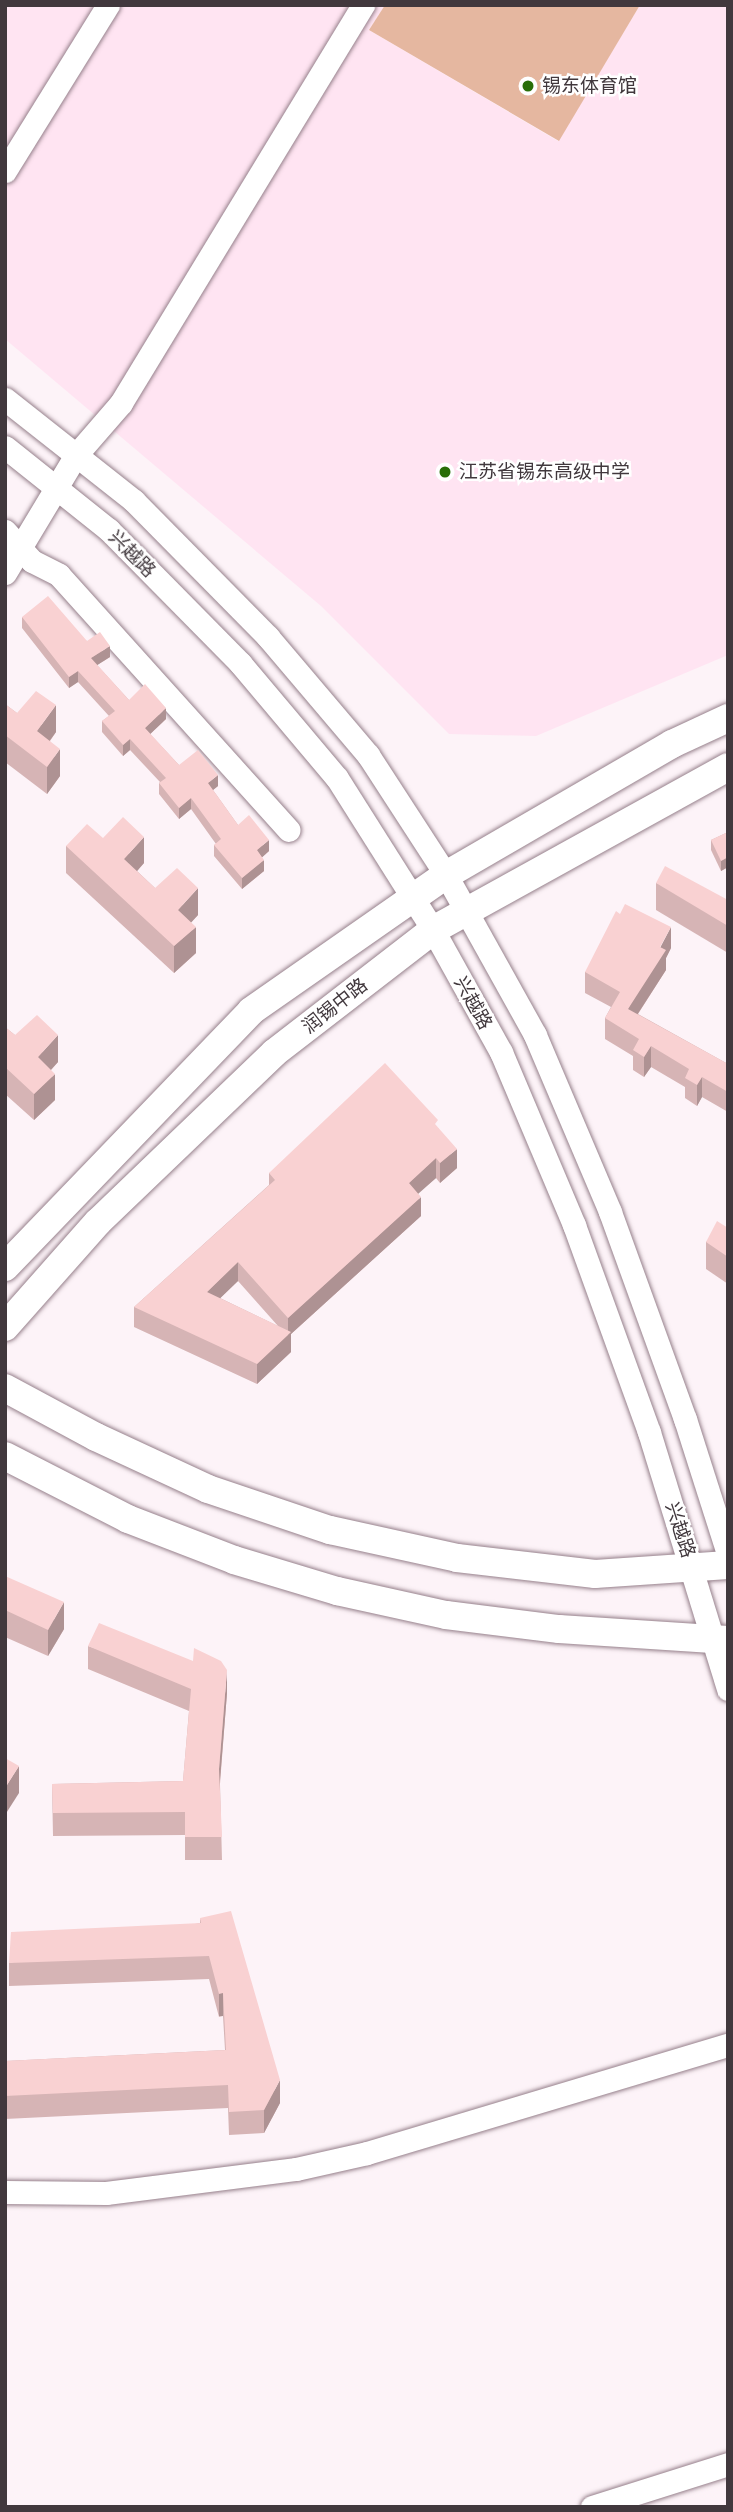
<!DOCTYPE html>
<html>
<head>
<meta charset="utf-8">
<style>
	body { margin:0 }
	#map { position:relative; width:733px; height:2512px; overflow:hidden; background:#fdf3f8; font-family:Merriweather,"Noto Sans SC",serif }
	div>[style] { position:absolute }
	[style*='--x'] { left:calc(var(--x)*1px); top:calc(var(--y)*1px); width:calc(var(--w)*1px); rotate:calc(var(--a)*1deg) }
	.built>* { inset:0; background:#ffe4f2 }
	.green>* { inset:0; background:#e5b7a0 }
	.roads { filter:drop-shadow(0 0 2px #96808b) drop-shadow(0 0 2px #96808b) }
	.minor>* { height:23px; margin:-11.5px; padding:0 11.5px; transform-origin:11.5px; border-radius:11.5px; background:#fff }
	.major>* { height:28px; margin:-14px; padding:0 14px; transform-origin:14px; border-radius:14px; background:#fff }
	.wall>* { inset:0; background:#d6b4b5 }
	.shaded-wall>* { inset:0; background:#ae9293; transform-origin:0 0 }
	.building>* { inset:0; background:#f9d1d2 }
	.dots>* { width:19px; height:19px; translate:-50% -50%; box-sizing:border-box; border:4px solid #fff; border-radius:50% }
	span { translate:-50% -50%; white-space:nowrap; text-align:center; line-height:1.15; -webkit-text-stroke:5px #fff; paint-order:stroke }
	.poi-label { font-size:19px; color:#41383d }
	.left { translate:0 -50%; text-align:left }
	.street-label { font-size:19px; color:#41383d }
	.frame { position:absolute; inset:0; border:7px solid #41383d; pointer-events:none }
</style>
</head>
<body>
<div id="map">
	<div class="built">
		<div style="clip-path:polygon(5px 5px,385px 5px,369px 30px,558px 141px,640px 5px,728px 5px,728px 655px,536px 736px,449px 734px,321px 606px,5px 339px)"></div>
	</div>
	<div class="green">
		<div style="clip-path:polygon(385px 5px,640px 5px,559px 141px,369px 30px)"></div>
	</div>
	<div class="roads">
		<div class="minor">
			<div style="--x:5;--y:171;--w:195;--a:-58.2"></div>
			<div style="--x:5;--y:399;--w:164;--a:38.3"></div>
			<div style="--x:134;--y:501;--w:191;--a:45.4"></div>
			<div style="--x:268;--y:637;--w:155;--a:49.7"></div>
			<div style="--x:368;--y:755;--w:143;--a:57"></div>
			<div style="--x:446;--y:875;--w:183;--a:60.9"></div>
			<div style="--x:535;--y:1035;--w:192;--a:67"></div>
			<div style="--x:610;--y:1212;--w:220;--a:70.1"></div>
			<div style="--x:685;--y:1419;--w:142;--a:72.3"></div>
			<div style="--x:5;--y:447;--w:133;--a:38.6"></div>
			<div style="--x:109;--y:530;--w:187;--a:45.4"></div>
			<div style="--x:240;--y:663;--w:150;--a:49.9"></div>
			<div style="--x:337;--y:778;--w:180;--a:57.7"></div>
			<div style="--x:433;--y:930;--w:140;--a:60.9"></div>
			<div style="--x:501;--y:1052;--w:188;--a:67.1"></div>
			<div style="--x:574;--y:1225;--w:220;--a:70.1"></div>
			<div style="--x:649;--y:1432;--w:269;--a:72.9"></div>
			<div style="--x:5;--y:531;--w:40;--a:48"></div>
			<div style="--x:32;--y:561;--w:30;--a:27"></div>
			<div style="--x:59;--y:575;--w:343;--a:48"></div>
			<div style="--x:5;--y:573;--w:138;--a:-59"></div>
			<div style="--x:76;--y:455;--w:69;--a:-49.1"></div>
			<div style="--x:121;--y:403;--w:466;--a:-58.7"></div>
			<div style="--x:5;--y:2192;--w:101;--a:0.6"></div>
			<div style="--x:106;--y:2193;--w:192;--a:-7.2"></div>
			<div style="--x:296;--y:2169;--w:73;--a:-12.7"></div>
			<div style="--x:367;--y:2153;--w:377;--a:-16.7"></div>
			<div style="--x:592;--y:2507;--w:143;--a:-17.5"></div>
		</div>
		<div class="major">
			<div style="--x:5;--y:1267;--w:355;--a:-46.1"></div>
			<div style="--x:251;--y:1011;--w:238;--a:-34.9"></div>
			<div style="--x:446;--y:875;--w:261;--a:-30.1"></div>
			<div style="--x:672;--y:744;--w:62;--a:-24.9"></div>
			<div style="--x:5;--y:1327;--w:140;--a:-48.5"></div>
			<div style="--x:98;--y:1222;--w:244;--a:-43.8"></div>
			<div style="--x:274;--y:1053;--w:201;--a:-37.7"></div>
			<div style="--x:433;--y:930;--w:337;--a:-28.9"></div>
			<div style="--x:5;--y:1388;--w:103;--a:28.3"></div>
			<div style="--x:96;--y:1437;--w:123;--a:24.9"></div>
			<div style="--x:208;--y:1489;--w:129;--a:18.6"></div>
			<div style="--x:330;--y:1530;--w:130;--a:12.4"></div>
			<div style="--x:457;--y:1558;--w:139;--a:6.6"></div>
			<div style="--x:595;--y:1574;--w:133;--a:-3.9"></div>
			<div style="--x:5;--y:1456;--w:138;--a:27.1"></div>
			<div style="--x:128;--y:1519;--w:114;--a:21.1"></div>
			<div style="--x:234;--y:1560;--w:108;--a:16.8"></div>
			<div style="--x:337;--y:1591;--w:112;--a:12.4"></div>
			<div style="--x:446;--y:1615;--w:114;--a:7.1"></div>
			<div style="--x:559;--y:1629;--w:169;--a:3.7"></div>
		</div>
	</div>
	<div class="wall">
		<div style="clip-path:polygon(22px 617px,87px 641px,110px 657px,97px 665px,129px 700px,166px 719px,150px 734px,179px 765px,218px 786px,213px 790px,238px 825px,269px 851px,262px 857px,264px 871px,242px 889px,214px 856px,214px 845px,216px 844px,191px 809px,179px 819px,159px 794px,159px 783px,160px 782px,130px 750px,123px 756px,102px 732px,102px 721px,109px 716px,78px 682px,69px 688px,22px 628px)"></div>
		<div style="clip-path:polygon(5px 704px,17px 713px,56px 732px,50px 741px,60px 776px,47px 794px,5px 762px)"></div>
		<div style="clip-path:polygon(728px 832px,728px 867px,721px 871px,711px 850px,711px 840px)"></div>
		<div style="clip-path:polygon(103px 838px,144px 863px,137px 871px,155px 888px,198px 915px,191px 922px,196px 953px,174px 973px,66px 873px,66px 846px)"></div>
		<div style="clip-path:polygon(656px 883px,728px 900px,728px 953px,656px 910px)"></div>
		<div style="clip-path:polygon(671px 948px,666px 958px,666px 970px,638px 1014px,728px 1064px,728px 1112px,702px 1097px,697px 1106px,685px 1098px,685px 1087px,651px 1067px,644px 1077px,633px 1070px,633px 1056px,605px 1039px,605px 1018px,611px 1007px,585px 993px,585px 972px)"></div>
		<div style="clip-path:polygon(5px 1027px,15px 1035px,58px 1062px,51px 1070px,55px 1100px,34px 1120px,5px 1094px)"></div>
		<div style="clip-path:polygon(evenodd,438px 1128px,457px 1168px,440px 1183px,436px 1178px,418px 1193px,421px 1216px,291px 1334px,291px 1352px,257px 1384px,134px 1327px,134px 1307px,269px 1185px,269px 1173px,438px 1128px,238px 1281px,278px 1326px,220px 1298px,238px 1281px)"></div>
		<div style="clip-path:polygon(728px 1228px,728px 1284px,706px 1269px,706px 1242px)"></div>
		<div style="clip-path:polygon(5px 1576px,64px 1629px,48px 1656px,5px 1637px)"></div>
		<div style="clip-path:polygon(88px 1646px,227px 1693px,220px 1784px,222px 1860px,185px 1860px,185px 1835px,53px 1836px,52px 1784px,183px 1781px,189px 1711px,88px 1669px)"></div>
		<div style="clip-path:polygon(200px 1918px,280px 2103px,264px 2133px,229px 2135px,228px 2108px,5px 2119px,5px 2061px,225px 2050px,223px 2016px,219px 2017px,209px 1979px,9px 1986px,9px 1963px,200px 1923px)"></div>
	</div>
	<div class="shaded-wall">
		<div style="clip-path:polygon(110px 646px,110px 657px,91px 669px,91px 658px)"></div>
		<div style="clip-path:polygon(78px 671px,78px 682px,69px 688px,69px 677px)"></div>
		<div style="clip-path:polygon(56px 705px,56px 732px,37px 758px,37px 731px)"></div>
		<div style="clip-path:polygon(166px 708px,166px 719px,145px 739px,145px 728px)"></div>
		<div style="clip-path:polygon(130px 739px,130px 750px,123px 756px,123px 745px)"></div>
		<div style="clip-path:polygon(60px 749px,60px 776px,47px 794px,47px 767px)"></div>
		<div style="clip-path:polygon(218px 775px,218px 786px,208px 794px,208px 783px)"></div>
		<div style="clip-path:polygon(191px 798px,191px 809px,179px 819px,179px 808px)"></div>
		<div style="clip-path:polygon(144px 837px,144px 863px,124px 886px,124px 859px)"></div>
		<div style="clip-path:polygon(269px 840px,269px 851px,257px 862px,257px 850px)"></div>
		<div style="clip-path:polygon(728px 857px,728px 867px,721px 871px,721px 861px)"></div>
		<div style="clip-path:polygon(264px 860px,264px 871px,242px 889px,242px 878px)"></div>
		<div style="clip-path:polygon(198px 888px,198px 915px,178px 937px,178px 910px)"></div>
		<div style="clip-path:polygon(196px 927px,196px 953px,174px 973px,174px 946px)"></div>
		<div style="clip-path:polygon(671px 927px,671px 948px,666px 958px,666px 970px,628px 1029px,628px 1009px)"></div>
		<div style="clip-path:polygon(58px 1035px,58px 1062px,38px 1084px,38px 1057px)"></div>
		<div style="clip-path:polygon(651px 1046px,651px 1067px,644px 1077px,644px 1057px)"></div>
		<div style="clip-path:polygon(55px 1074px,55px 1100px,34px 1120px,34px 1094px)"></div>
		<div style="clip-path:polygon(702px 1077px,702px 1097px,697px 1106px,697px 1085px)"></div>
		<div style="clip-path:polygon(457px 1149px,457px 1168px,440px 1183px,440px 1163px)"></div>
		<div style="clip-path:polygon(436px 1158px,436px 1178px,409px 1202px,409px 1183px)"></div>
		<div style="clip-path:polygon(421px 1197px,421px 1216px,291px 1334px,291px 1352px,257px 1384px,257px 1364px,288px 1335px,288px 1318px)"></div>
		<div style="clip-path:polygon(238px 1262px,238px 1281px,207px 1311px,207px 1292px)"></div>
		<div style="clip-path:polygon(64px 1602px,64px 1629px,48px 1656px,48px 1630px)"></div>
		<div style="clip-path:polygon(227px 1670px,227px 1693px,219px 1792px,219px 1769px)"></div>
		<div style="clip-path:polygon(19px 1766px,19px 1793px,5px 1815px,5px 1788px)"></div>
		<div style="left:223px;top:1993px;width:23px;height:4px;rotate:90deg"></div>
		<div style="clip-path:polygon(280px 2080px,280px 2103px,264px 2133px,264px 2110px)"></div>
	</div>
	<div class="building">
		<div style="clip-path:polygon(48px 596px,87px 641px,100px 632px,110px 646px,91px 658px,129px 700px,145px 684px,166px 708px,145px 728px,179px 765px,198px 750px,218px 775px,208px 783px,238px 825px,249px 815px,269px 840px,257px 850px,264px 860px,242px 878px,214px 845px,221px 839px,191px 798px,179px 808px,159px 783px,166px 778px,130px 739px,123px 745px,102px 721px,115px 711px,78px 671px,69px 677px,22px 617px)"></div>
		<div style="clip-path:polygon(36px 691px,56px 705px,37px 731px,60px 749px,47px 767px,5px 735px,5px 704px,17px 713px)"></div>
		<div style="clip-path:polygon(123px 817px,144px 837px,124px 859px,155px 888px,177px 868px,198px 888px,178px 910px,196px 927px,174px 946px,66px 846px,87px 824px,103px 838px)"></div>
		<div style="clip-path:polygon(728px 832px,728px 857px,721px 861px,711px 840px)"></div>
		<div style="clip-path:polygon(665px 866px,728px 900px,728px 926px,656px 883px)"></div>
		<div style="clip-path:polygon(625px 904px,671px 927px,660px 947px,666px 950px,628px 1009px,728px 1064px,728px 1092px,702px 1077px,697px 1085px,685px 1078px,689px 1069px,651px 1046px,644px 1057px,633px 1050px,639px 1039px,605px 1018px,620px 992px,585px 972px,616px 911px,620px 914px)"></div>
		<div style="clip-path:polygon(37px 1015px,58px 1035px,38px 1057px,55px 1074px,34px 1094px,5px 1067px,5px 1027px,15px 1035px)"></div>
		<div style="clip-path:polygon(385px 1063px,438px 1120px,435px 1124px,457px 1149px,440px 1163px,436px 1158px,409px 1183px,421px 1197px,288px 1318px,238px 1262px,207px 1292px,291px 1332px,257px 1364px,134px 1307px,275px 1180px,269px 1173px)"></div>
		<div style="clip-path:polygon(717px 1221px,728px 1228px,728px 1257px,706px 1242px)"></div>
		<div style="clip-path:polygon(5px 1576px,64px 1602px,48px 1630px,5px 1610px)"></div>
		<div style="clip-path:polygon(99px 1623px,193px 1661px,194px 1648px,221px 1661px,227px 1670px,219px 1769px,222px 1837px,185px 1837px,185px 1812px,53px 1813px,52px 1784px,183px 1781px,191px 1689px,88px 1646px)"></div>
		<div style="clip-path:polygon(5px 1758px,19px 1766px,5px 1788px)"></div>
		<div style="clip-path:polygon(231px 1911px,280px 2080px,264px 2110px,229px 2112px,228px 2085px,5px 2096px,5px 2061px,226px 2050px,223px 1993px,219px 1994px,209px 1956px,9px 1963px,11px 1932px,201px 1923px,200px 1918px)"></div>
	</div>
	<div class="dots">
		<div style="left:528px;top:86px;background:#296e08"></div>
		<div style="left:445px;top:472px;background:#296e08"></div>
	</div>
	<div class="poi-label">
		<span class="left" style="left:542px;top:86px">锡东体育馆</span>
		<span class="left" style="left:459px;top:472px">江苏省锡东高级中学</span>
	</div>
	<div class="street-label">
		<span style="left:132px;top:554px;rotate:45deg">兴越路</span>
		<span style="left:473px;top:1003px;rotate:61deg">兴越路</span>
		<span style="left:335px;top:1006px;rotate:-38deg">润锡中路</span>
		<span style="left:680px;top:1530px;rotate:72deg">兴越路</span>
	</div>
	<div class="frame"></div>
</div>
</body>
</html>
